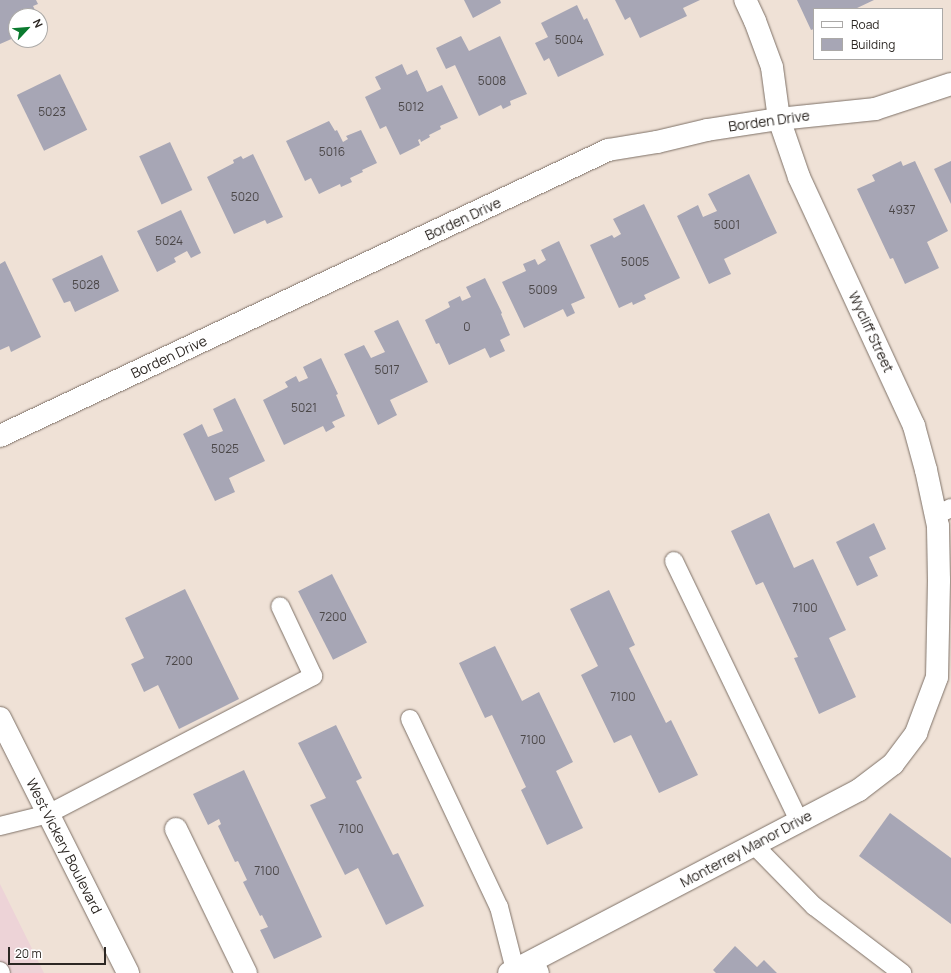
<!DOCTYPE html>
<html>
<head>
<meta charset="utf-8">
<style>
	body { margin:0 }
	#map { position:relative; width:951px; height:973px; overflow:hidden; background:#efe1d6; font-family:Manrope,sans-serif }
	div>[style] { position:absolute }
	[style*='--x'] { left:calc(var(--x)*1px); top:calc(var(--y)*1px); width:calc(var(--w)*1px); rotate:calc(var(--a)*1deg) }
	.industrial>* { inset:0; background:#edd3d7 }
	.building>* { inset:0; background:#a7a6b5; transform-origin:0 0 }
	.roads { filter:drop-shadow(0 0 1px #7e7167) drop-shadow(0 0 1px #7e7167) }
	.lane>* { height:18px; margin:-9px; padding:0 9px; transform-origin:9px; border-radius:9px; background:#fff }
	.street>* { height:22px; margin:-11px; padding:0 11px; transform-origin:11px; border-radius:11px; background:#fff }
	.secondary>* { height:22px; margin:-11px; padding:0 11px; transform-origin:11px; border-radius:11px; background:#fff }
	span { translate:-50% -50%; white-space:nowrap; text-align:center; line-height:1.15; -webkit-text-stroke:3px #fff; paint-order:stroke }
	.number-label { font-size:12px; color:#4b4748 }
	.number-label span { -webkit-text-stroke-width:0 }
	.street-label { font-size:14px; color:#2c2723 }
	.legend { position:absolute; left:813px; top:8px; width:130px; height:52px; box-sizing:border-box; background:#fff; border:1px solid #aba9a7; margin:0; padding:5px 7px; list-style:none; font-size:12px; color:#2c2723 }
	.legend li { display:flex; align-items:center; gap:8px; height:20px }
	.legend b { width:20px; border:1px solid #aba9a7 }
	.north { position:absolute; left:8px; top:8px; width:40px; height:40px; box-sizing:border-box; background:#fff; border:1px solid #aba9a7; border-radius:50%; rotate:64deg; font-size:11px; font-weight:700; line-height:16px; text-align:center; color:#2c2723 }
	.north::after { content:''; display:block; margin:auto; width:14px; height:18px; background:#0b7a2f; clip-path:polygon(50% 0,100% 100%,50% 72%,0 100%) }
	.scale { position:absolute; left:8px; top:947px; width:98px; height:18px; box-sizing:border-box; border:2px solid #2c2723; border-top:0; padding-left:5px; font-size:12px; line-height:14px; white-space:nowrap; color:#2c2723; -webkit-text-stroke:3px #fff; paint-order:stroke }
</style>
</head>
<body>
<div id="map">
	<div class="industrial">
		<div style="clip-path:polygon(0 884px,44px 973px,0 973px)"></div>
	</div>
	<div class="building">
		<div style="clip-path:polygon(0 0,36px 0,38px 4px,33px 6px,38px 16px,16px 16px,16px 37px,0 44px)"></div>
		<div style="clip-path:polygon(464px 0,500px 0,501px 3px,473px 18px)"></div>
		<div style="clip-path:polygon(615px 0,700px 0,683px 8px,687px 16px,640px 38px,630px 17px,625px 20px)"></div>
		<div style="clip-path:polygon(797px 0,874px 0,855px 9px,814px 9px,814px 29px,811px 30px)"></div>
		<div style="clip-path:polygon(577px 5px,584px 20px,587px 18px,604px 55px,558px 77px,549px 58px,544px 61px,535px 43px,548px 37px,541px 23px)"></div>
		<div style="clip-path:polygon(461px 36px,469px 51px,500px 36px,527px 94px,510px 101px,511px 105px,503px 109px,501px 105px,479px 116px,455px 65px,446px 69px,436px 48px)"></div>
		<div style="clip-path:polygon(402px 64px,407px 75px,417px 70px,427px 92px,442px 85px,458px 118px,440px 126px,441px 129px,429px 135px,430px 137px,421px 142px,420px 139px,418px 140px,420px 145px,400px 155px,386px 126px,380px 129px,365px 97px,381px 89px,375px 77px)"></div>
		<div style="left:60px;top:74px;width:62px;height:48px;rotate:64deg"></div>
		<div style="clip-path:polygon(329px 121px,335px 131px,337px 130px,343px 142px,348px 139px,346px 136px,361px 130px,377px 163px,362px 170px,363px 172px,350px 178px,352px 182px,341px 187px,340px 184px,319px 194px,311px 178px,305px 181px,286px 141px)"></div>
		<div style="left:170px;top:142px;width:53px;height:34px;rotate:65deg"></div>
		<div style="clip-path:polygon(253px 154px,283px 217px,267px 224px,265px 220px,234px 234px,207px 177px,234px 163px,233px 160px,241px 156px,243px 159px)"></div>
		<div style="clip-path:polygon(901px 161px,903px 166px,915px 161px,948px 231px,927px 242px,939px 268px,905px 284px,893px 258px,890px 259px,857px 189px,875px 181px,872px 175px)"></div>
		<div style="clip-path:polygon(951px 161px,951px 204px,934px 169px)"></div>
		<div style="clip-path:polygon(749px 174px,777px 233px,724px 259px,731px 274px,709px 284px,677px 216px,698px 205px,703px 217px,717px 211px,708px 194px)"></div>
		<div style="clip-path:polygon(644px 204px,680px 278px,644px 295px,646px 299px,633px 305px,632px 302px,619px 308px,590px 245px,612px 235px,614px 238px,621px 234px,613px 219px)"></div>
		<div style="clip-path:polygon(181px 210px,201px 253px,191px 258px,187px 251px,174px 258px,176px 262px,157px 272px,137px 231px)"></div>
		<div style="clip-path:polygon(559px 241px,585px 298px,571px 304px,575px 313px,567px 317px,563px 309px,524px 328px,502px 282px,526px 271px,523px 264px,535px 259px,538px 265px,546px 260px,541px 250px)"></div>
		<div style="clip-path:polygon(102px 255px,119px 291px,75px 312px,70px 301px,64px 303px,52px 279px)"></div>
		<div style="clip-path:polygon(5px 261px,41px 337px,11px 352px,9px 346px,0 350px,0 264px)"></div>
		<div style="clip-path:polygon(485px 278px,502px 313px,501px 314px,510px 335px,500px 340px,505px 351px,490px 358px,485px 348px,449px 365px,439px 343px,436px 344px,425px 320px,450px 307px,448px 302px,460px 296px,462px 301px,471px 297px,466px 287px)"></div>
		<div style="clip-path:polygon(398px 320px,428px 382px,390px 400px,397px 415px,378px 425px,344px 354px,364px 345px,371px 358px,385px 352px,374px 331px)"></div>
		<div style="clip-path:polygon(321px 358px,338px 394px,336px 395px,345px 416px,332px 422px,335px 427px,326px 432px,323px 426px,284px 445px,263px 400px,288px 387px,285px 382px,296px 376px,299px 382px,308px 378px,303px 367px)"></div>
		<div style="clip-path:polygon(235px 398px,265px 461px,229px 478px,235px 492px,215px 501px,183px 434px,202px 424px,208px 437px,223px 431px,213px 409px)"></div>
		<div style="clip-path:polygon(769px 513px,794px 568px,813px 559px,846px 630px,829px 638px,856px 697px,819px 714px,794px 658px,798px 657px,763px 582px,756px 585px,731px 531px)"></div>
		<div style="clip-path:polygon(874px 523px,886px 549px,869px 557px,878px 576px,857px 586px,836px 542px)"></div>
		<div style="left:332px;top:574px;width:77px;height:38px;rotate:63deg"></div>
		<div style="clip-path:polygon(185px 589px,239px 699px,179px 729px,158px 685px,144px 692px,131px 664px,144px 658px,125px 618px)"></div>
		<div style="clip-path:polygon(609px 590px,635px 645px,629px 648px,666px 723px,671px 720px,698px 775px,659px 793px,631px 735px,614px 743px,581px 675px,598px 666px,570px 609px)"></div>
		<div style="clip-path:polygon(495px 646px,522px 701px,539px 692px,573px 762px,556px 771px,583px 828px,547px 845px,521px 790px,526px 787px,492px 715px,485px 718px,459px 663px)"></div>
		<div style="clip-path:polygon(336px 725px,362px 778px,356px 781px,393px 855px,398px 853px,424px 906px,386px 925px,358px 868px,345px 875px,310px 805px,326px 798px,298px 743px)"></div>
		<div style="clip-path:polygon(244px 770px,322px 937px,274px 959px,260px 930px,268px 927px,262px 915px,260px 916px,243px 882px,247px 880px,238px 861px,235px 862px,218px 826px,221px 824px,219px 819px,208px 825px,193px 794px)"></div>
		<div style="clip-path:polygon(890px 813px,951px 858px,951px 924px,859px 856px)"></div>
		<div style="clip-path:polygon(735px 946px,757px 967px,764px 960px,777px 973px,716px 973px,713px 970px)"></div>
	</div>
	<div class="roads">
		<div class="lane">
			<div style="--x:936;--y:515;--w:17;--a:-25"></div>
			<div style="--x:674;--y:561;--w:288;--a:64.3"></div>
			<div style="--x:410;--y:719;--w:208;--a:64.7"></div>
			<div style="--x:499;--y:907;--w:65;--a:75.7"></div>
			<div style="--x:0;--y:826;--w:49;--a:-14"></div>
			<div style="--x:48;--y:814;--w:299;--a:-27.5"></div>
			<div style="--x:313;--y:676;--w:77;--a:-115.2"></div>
			<div style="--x:754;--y:845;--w:86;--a:45.5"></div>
			<div style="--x:814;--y:906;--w:111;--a:37.3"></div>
			<div style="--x:534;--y:960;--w:14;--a:65"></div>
			<div style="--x:0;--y:971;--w:2;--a:63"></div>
		</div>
		<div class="street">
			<div style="--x:0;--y:436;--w:672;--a:-25.19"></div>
			<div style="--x:608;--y:150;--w:50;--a:-9.3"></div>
			<div style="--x:657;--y:142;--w:51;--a:-13.5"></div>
			<div style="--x:707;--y:130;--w:73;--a:-8.7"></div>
			<div style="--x:779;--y:119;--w:97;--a:-5.9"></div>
			<div style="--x:875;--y:109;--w:80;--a:-18.2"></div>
			<div style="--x:176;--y:829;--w:160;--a:64.1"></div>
			<div style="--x:509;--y:973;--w:395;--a:-27.6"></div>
			<div style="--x:859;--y:790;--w:43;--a:-37.4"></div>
			<div style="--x:893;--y:764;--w:39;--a:-53"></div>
			<div style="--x:916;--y:733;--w:60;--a:-69.4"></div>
			<div style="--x:937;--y:677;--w:97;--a:-88.8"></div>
			<div style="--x:939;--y:580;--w:54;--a:-91.1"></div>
			<div style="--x:938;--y:526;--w:57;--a:-102.1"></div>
			<div style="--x:926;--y:470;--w:46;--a:-105.3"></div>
			<div style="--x:914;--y:426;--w:274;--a:-114.8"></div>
			<div style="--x:799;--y:177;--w:61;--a:-109"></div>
			<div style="--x:779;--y:119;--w:52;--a:-97.7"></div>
			<div style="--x:772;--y:67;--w:49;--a:-110.3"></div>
			<div style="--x:755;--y:21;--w:23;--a:-115"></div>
		</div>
		<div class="secondary">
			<div style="--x:0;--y:718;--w:285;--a:63.3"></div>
		</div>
	</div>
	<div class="number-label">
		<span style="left:569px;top:40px">5004</span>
		<span style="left:492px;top:81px">5008</span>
		<span style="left:411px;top:107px">5012</span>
		<span style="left:52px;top:112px">5023</span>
		<span style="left:332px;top:152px">5016</span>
		<span style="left:245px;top:197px">5020</span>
		<span style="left:902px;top:210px">4937</span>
		<span style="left:727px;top:225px">5001</span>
		<span style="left:169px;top:241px">5024</span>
		<span style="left:635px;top:262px">5005</span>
		<span style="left:86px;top:285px">5028</span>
		<span style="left:543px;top:290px">5009</span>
		<span style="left:467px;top:327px">0</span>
		<span style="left:387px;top:370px">5017</span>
		<span style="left:304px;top:408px">5021</span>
		<span style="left:225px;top:449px">5025</span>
		<span style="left:805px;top:608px">7100</span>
		<span style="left:333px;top:617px">7200</span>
		<span style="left:179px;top:661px">7200</span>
		<span style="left:623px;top:697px">7100</span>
		<span style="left:533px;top:740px">7100</span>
		<span style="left:351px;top:829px">7100</span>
		<span style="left:267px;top:871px">7100</span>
	</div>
	<div class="street-label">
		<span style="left:769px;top:121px;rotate:-8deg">Borden Drive</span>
		<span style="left:463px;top:219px;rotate:-25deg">Borden Drive</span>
		<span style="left:871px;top:332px;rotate:65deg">Wycliff Street</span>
		<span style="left:169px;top:357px;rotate:-25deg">Borden Drive</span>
		<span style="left:64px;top:846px;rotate:63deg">West Vickery Boulevard</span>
		<span style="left:746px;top:849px;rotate:-28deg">Monterrey Manor Drive</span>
	</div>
	<ul class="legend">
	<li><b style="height:5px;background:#fff"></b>Road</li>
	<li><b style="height:11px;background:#a7a6b5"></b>Building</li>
	</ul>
	<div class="north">N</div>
	<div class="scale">20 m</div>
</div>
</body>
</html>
